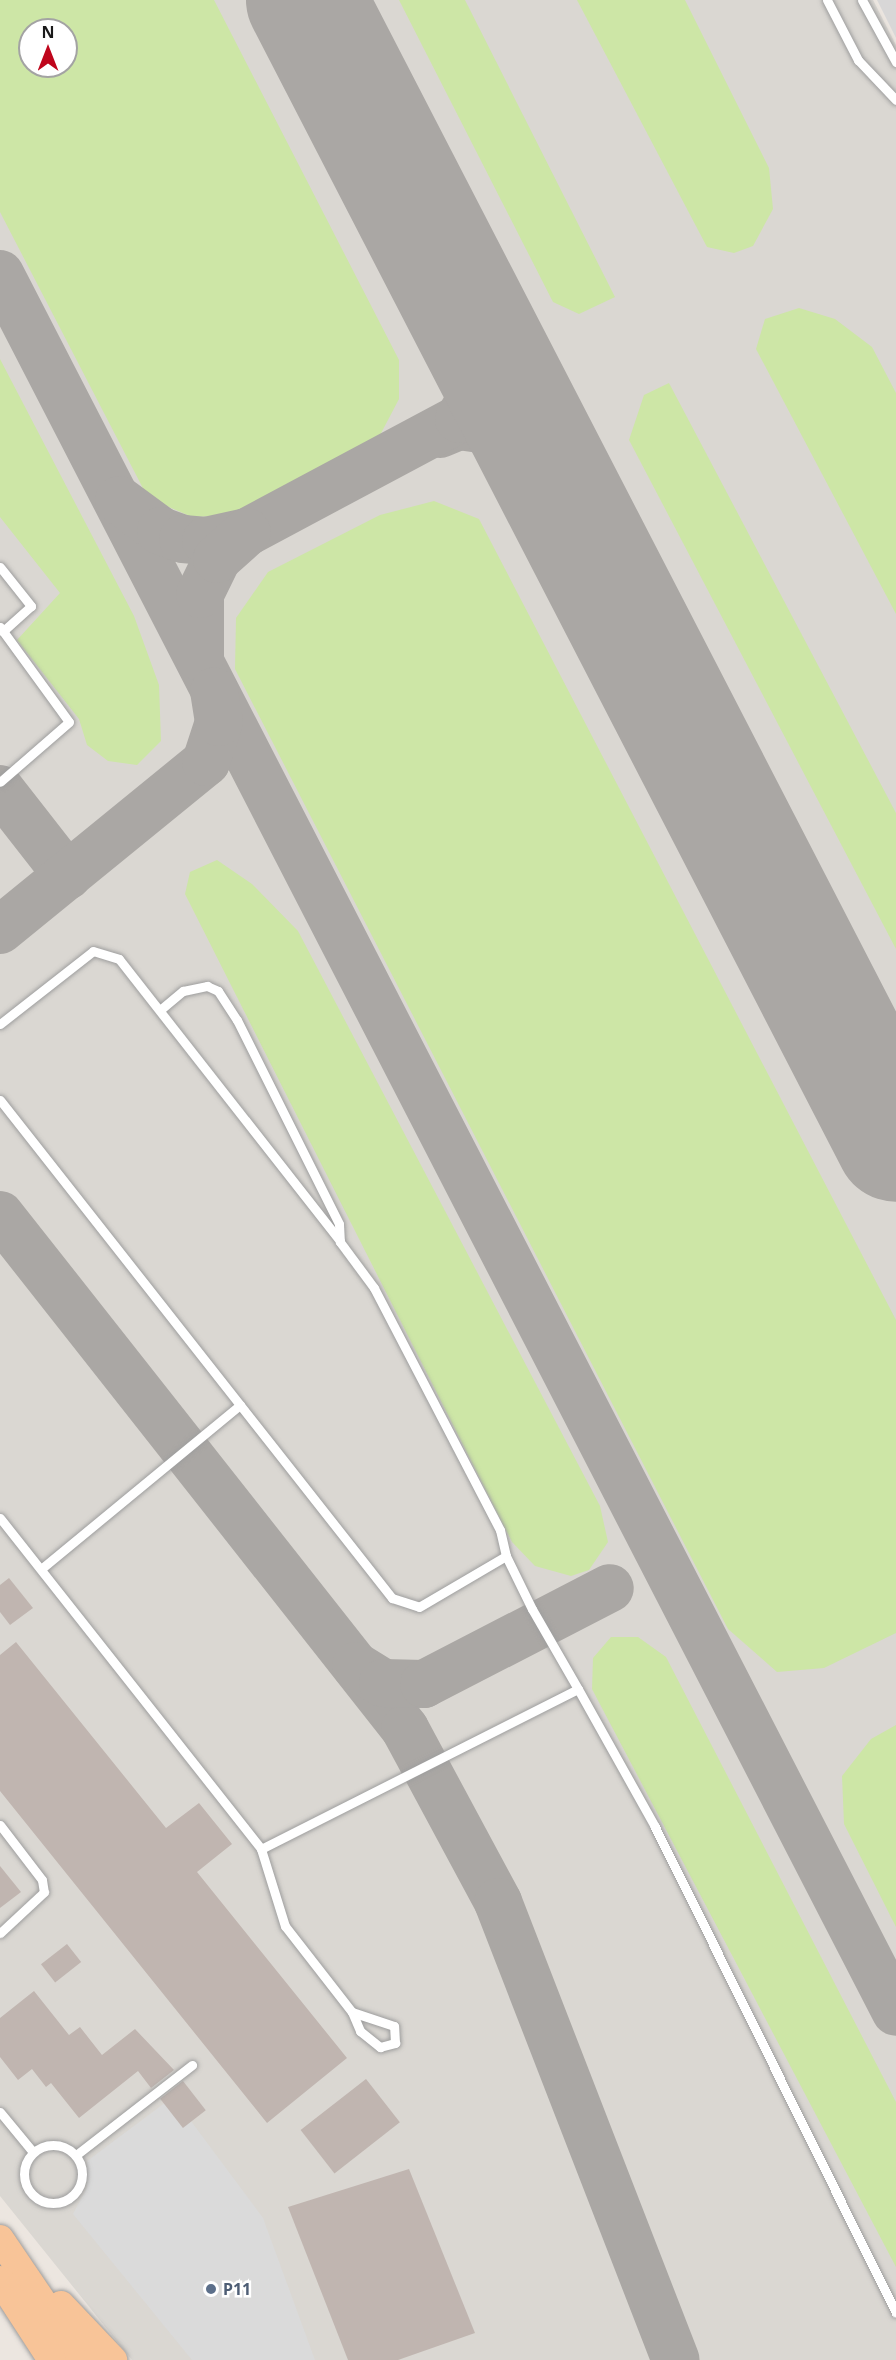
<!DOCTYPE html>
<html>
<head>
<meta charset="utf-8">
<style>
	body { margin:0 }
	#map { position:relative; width:896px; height:2360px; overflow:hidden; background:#ece6e0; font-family:"Noto Sans",sans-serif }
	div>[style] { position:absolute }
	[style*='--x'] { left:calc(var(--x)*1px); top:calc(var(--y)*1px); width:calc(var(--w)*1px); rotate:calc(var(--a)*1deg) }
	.residential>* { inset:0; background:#d8d7d7 }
	.airport>* { inset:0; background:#dad7d2 }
	.grass>* { inset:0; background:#cde6a6 }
	.parking>* { inset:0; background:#dadada }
	.taxiway>* { height:48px; margin:-24px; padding:0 24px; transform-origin:24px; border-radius:24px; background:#aaa7a4 }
	.runway>* { height:120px; margin:-60px; padding:0 60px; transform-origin:60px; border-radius:60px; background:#aaa7a4 }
	.building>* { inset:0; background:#c0b5b0; transform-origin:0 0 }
	.roads { filter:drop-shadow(0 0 2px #9e9e9e) drop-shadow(0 0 2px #9e9e9e) }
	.lane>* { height:9px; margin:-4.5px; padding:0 4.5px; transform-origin:4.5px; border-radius:4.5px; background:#fff }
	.lane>.ring { margin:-4.5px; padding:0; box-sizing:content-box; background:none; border:9px solid #fff; border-radius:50% }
	.primary>* { height:28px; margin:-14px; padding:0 14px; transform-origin:14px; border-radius:14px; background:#f8c498 }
	.dots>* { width:16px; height:16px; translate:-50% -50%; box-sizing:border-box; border:3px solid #fff; border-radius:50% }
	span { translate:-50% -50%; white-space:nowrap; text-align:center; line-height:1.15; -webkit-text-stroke:5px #fff; paint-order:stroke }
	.service-label { font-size:16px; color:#4e5e75; font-weight:700 }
	.left { translate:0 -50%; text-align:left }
	.north { position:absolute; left:18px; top:18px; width:60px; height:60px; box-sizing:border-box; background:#fff; border:2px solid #a3a3a3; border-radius:50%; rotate:0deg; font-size:16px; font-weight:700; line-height:24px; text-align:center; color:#1a1a1a }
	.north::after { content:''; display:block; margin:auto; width:21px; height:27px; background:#bf061c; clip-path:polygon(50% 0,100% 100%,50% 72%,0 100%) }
</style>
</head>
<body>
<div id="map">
	<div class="residential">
		<div style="clip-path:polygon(877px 0,896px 0,896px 38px)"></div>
	</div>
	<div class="airport">
		<div style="clip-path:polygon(evenodd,0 0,873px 0,896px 45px,896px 2360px,132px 2360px,0 2196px,0 0,30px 30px,66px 30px,66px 66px,30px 66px,30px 30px)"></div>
	</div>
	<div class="grass">
		<div style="clip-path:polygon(evenodd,0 0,214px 0,399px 360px,399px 399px,378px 439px,244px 515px,192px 517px,148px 498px,0 212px,0 0,30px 30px,66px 30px,66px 66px,30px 66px,30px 30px)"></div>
		<div style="clip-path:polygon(399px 0,465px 0,615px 297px,579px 314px,553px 302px)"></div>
		<div style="clip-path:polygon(577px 0,685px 0,769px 168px,773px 209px,753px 246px,734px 253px,707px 247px)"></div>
		<div style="clip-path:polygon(799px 308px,835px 319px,872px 347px,896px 393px,896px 614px,756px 349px,765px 319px)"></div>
		<div style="clip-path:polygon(0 359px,134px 616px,159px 685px,161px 741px,137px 765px,108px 761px,87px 745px,79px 719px,17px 640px,60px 593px,0 517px)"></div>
		<div style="clip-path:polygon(669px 383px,896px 813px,896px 949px,629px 440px,644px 395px)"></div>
		<div style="clip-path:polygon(434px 501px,479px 519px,896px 1320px,896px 1633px,824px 1668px,777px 1672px,728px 1629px,235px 669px,236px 618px,268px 572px,380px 515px)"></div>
		<div style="clip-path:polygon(217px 860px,252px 884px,298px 931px,600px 1506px,608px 1542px,589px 1570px,571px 1576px,535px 1566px,512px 1542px,185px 894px,190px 872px)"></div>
		<div style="clip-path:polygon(611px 1637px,638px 1637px,666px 1657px,896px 2102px,896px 2267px,592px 1689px,593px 1658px)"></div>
		<div style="clip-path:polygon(896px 1725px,896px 1927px,844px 1824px,842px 1776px,871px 1739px)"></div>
	</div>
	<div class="parking">
		<div style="clip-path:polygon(173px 2097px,263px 2218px,315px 2360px,192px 2360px,73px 2214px,87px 2188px,87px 2161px)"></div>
	</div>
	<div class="taxiway">
		<div style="--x:0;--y:274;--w:1955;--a:62.73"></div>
		<div style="--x:440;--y:434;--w:21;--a:-23"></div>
		<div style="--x:459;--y:426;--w:37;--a:8"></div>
		<div style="--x:496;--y:431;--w:42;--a:28.4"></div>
		<div style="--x:533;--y:451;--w:27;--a:51"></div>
		<div style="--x:119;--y:500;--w:52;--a:36.4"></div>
		<div style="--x:161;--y:531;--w:23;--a:20"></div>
		<div style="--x:183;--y:539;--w:23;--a:5"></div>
		<div style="--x:206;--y:541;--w:42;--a:-12.4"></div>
		<div style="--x:247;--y:532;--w:240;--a:-28.1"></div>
		<div style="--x:459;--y:419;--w:39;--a:-60"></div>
		<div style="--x:479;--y:385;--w:22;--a:-82"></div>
		<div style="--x:482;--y:363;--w:41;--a:-101.3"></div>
		<div style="--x:200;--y:657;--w:63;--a:-90"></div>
		<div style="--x:200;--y:594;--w:39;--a:-64"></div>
		<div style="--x:217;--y:559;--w:40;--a:-42"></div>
		<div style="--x:0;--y:789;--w:110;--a:52"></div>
		<div style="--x:0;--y:930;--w:266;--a:-39.2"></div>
		<div style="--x:206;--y:762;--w:42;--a:-72"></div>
		<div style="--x:219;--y:722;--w:31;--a:-99"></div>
		<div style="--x:0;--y:1215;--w:654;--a:51.76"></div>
		<div style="--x:405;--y:1729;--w:196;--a:61.7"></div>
		<div style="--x:498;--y:1902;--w:491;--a:68.8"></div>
		<div style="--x:356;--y:1666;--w:32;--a:32"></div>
		<div style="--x:383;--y:1683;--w:41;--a:1.4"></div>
		<div style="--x:424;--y:1684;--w:209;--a:-27.3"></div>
	</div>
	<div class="runway">
		<div style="--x:306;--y:0;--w:1285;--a:62.68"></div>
	</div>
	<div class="building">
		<div style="clip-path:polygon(9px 1578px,33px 1608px,10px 1625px,0 1612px,0 1585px)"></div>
		<div style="clip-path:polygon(16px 1642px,166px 1828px,199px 1803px,232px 1844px,197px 1872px,347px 2058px,267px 2123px,0 1791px,0 1655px)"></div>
		<div style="clip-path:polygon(0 1866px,21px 1892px,0 1908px)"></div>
		<div style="left:67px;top:1944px;width:23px;height:33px;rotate:52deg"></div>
		<div style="clip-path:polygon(34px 1991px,69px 2035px,80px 2027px,102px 2055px,135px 2029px,174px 2070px,151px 2088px,138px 2071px,79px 2118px,51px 2083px,46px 2087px,32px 2069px,18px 2080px,0 2057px,0 2018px)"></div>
		<div style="left:366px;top:2079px;width:55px;height:83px;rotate:52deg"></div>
		<div style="left:183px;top:2081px;width:37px;height:29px;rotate:52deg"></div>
		<div style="clip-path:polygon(409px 2169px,475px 2333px,398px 2360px,348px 2360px,288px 2207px)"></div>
	</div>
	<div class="roads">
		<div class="lane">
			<div style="--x:827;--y:0;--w:68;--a:62.7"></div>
			<div style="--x:858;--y:60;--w:55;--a:46.5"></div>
			<div style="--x:862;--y:0;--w:71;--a:61.3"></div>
			<div style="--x:0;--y:567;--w:50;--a:51.5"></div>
			<div style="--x:31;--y:606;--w:38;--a:138"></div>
			<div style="--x:0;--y:627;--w:117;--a:54"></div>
			<div style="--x:69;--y:722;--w:91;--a:139"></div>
			<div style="--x:160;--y:1010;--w:30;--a:-40"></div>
			<div style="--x:183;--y:991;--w:25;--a:-12"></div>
			<div style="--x:207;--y:986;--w:12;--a:24"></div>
			<div style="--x:218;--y:991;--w:35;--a:57"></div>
			<div style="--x:237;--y:1020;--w:228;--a:63.4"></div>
			<div style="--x:339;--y:1224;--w:18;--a:87"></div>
			<div style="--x:340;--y:1242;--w:57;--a:53.5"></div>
			<div style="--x:374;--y:1288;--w:273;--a:62.5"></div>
			<div style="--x:500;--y:1530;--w:27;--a:77"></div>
			<div style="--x:506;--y:1556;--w:59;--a:63.9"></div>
			<div style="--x:532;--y:1609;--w:92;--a:60.1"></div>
			<div style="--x:0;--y:1024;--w:118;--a:-38.1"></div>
			<div style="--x:93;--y:951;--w:27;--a:17"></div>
			<div style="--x:119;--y:959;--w:358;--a:51.9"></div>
			<div style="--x:0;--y:1100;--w:634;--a:51.79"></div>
			<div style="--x:392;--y:1598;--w:28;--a:18"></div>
			<div style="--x:419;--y:1607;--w:101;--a:-30.4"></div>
			<div style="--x:0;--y:1518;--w:422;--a:51.7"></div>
			<div style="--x:261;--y:1849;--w:81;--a:72.7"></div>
			<div style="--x:285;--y:1926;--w:109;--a:52.1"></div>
			<div style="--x:352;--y:2012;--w:21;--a:67"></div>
			<div style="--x:360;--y:2031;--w:26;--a:39"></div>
			<div style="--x:380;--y:2047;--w:16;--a:-15"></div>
			<div style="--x:395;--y:2043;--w:17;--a:-93"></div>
			<div style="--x:394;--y:2026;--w:44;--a:-161.6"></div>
			<div style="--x:41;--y:1569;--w:258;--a:-39.5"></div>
			<div style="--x:0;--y:1825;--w:69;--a:52.6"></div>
			<div style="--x:42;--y:1880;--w:12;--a:81"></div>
			<div style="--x:44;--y:1892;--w:60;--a:137"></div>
			<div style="--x:261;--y:1849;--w:355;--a:-26.8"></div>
			<div style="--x:578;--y:1689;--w:158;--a:60.8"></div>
			<div style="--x:655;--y:1827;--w:542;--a:63.62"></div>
			<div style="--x:0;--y:2112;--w:52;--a:50.5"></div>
			<div class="ring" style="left:24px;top:2145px;width:49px;height:49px"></div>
			<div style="--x:76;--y:2155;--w:147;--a:-37.8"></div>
		</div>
		<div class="primary">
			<div style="--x:0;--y:2239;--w:146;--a:55.9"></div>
			<div style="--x:0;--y:2280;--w:95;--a:57"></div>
			<div style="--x:61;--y:2305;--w:76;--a:46.6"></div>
		</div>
	</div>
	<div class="dots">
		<div style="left:211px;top:2289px;background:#5c6f8a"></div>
	</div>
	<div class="service-label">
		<span class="left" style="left:223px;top:2289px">P11</span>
	</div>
	<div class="north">N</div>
</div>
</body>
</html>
